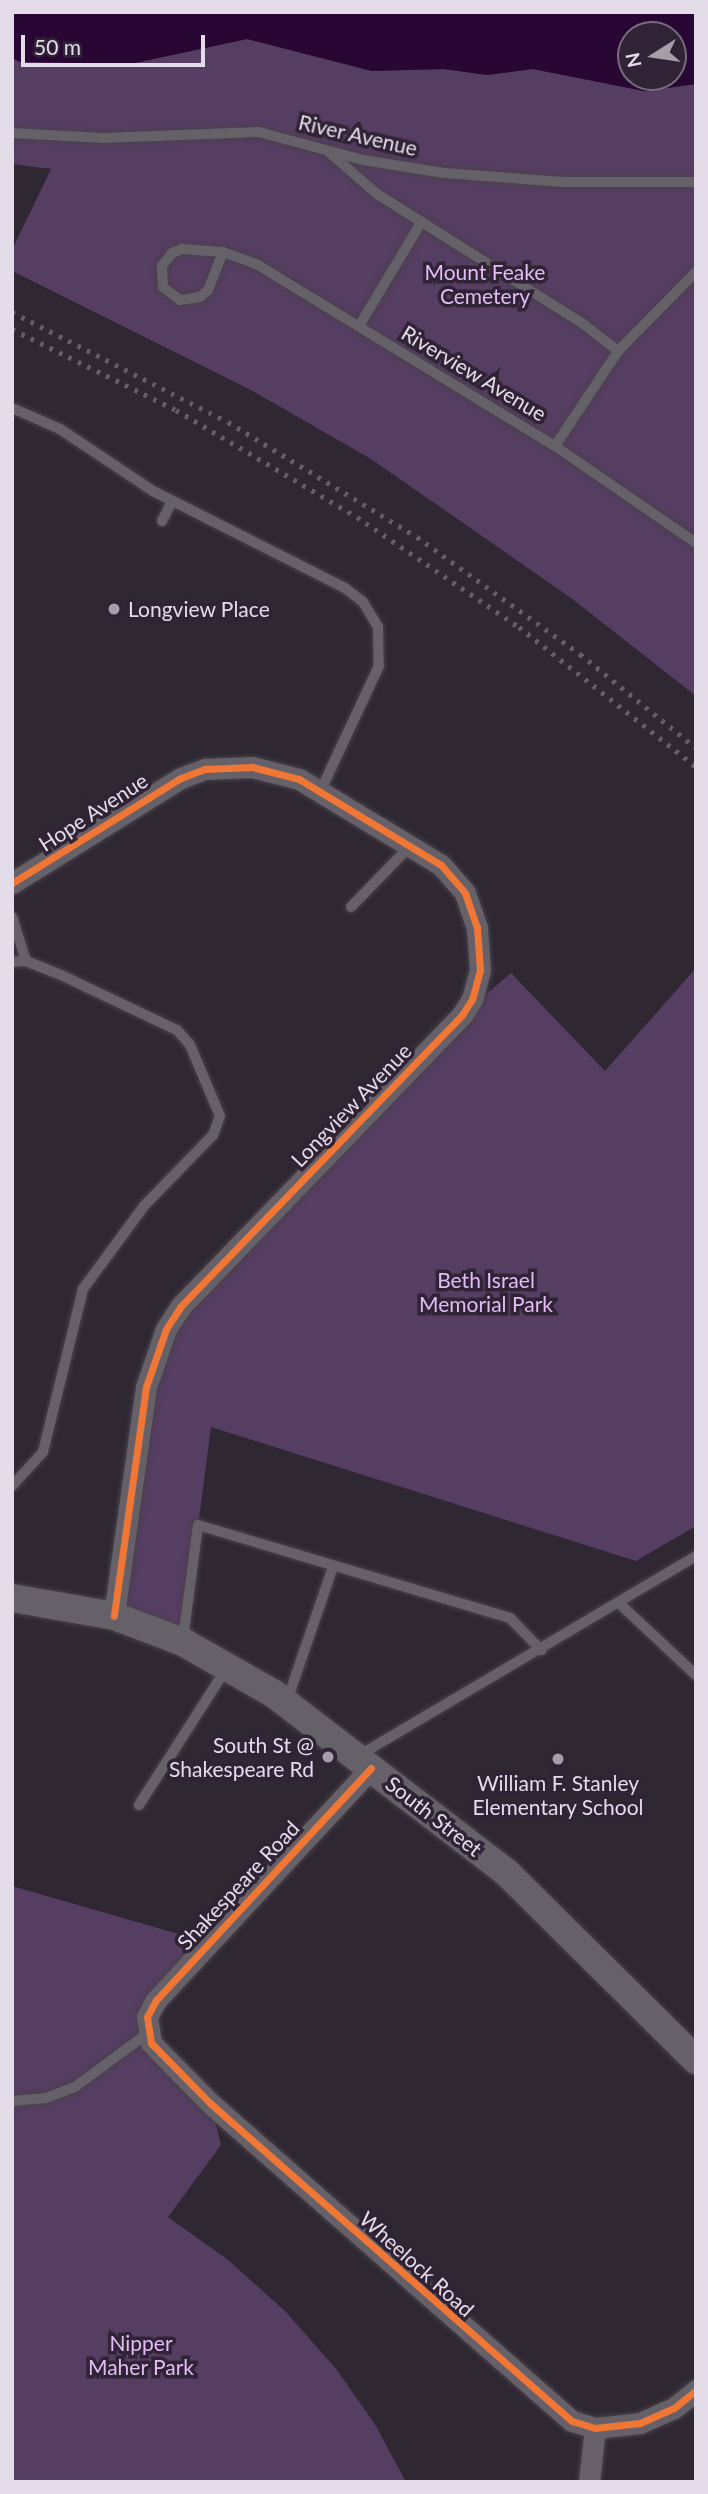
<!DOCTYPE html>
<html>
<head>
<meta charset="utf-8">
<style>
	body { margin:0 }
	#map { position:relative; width:708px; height:2494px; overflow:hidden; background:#2f2732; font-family:Lato,sans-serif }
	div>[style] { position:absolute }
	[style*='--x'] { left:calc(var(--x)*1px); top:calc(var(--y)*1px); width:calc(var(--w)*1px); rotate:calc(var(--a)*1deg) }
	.green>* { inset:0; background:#563d62 }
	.water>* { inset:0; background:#290735 }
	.roads { filter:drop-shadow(0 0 2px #48424a) drop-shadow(0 0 2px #48424a) }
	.lane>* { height:10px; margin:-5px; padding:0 5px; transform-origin:5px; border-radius:5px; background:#666169 }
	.street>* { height:21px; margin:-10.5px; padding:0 10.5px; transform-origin:10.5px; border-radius:10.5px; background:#666169 }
	.secondary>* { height:28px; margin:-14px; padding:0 14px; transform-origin:14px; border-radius:14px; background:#666169 }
	.rail>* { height:5px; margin-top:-2.5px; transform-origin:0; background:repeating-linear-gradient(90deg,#655e68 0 3.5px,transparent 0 10.5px) }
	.cycleway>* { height:7px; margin:-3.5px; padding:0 3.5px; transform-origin:3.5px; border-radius:3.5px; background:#f07635 }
	.dots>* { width:19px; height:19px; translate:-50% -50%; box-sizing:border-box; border:4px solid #302336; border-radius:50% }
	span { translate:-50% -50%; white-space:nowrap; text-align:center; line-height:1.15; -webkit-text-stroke:7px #302336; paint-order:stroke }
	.street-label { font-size:21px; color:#e4dce8 }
	.park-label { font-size:21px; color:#e2bcf5 }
	.poi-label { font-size:21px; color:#e4dce8 }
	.left { translate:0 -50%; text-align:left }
	.right { translate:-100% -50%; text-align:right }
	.frame { position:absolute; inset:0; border:14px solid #e4dce8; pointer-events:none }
	.north { position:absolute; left:617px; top:21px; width:70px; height:70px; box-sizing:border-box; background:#302336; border:2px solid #786d7d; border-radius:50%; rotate:258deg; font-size:19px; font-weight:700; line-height:28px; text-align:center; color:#e4dce8 }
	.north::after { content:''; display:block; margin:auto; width:24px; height:32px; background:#a59da8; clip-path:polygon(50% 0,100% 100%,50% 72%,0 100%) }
	.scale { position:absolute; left:21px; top:35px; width:184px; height:32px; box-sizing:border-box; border:4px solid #e4dce8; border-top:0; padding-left:9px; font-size:21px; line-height:24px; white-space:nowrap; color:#e4dce8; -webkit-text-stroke:5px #302336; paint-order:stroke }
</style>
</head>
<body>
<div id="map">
	<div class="green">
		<div style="clip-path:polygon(247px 39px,372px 71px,444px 69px,487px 75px,533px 69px,644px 91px,696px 84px,696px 696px,571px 598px,371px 459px,249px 389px,12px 271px,12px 250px,51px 169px,12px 164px,12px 58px,91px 65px,130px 64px)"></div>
		<div style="clip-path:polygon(696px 968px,696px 1526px,636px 1561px,211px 1427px,183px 1642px,114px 1616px,166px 1329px,462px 1015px,511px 973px,605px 1071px)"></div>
		<div style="clip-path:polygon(12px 1886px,182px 1935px,200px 1951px,147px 2025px,211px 2104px,221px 2145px,168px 2217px,228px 2260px,285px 2311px,337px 2370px,376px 2426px,406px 2482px,12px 2482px)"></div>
	</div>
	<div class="water">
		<div style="clip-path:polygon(evenodd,12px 12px,696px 12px,696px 84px,644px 91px,533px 69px,487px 75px,444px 69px,372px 71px,247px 39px,130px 64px,20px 62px,12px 58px,12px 12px,631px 35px,673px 35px,673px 77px,631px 77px,631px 35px)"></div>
	</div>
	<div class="roads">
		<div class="lane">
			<div style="--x:12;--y:133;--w:91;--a:3.1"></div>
			<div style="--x:103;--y:138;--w:156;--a:-2.2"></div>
			<div style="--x:259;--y:132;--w:108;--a:15.1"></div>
			<div style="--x:363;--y:160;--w:82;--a:9.1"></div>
			<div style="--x:444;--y:173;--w:120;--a:4.3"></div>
			<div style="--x:564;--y:182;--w:132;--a:0"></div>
			<div style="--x:330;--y:153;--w:62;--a:41.1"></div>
			<div style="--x:377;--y:194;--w:242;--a:32.2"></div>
			<div style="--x:582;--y:323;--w:46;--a:37.9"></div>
			<div style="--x:223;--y:252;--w:41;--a:111.5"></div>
			<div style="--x:208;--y:290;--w:11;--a:139"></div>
			<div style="--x:200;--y:297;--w:20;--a:171"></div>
			<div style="--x:180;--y:300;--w:21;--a:-143"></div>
			<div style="--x:163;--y:287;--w:21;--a:-93"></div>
			<div style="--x:162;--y:266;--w:16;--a:-52"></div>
			<div style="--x:172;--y:253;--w:11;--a:-22"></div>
			<div style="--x:182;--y:249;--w:41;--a:4.2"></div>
			<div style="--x:223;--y:252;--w:37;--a:20"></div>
			<div style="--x:258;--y:265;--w:348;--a:31.4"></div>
			<div style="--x:555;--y:446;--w:171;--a:34.5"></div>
			<div style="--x:359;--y:326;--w:122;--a:-59"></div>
			<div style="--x:12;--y:408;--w:52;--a:23.6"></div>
			<div style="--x:60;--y:429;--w:112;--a:33.7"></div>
			<div style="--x:153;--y:491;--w:215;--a:26.8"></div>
			<div style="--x:345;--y:588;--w:23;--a:38"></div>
			<div style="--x:363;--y:602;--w:29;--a:59"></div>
			<div style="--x:378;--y:627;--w:39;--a:89"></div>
			<div style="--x:379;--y:666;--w:137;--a:115.1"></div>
			<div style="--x:555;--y:446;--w:114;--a:-56.4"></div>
			<div style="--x:618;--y:351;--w:111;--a:-45.4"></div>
			<div style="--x:162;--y:521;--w:22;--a:-63"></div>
			<div style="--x:351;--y:907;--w:86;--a:-45.9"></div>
			<div style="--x:12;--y:917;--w:46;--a:72.3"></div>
			<div style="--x:12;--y:962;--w:14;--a:-4"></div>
			<div style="--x:26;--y:961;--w:38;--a:22"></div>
			<div style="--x:61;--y:975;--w:128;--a:25.4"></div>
			<div style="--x:177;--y:1030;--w:20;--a:49"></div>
			<div style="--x:190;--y:1045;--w:77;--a:67.1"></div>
			<div style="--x:220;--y:1116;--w:20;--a:110"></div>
			<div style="--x:213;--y:1135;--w:99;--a:134.2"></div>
			<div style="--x:144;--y:1206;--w:103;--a:126.3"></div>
			<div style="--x:83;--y:1289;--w:168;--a:103.8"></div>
			<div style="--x:43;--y:1452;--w:46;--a:132.4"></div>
			<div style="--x:620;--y:1604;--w:104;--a:43.1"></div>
			<div style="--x:183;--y:1639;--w:115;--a:-82.5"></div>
			<div style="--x:198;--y:1525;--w:326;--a:16.6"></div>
			<div style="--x:510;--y:1618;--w:45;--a:45.9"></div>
			<div style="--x:287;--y:1701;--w:142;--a:-71.1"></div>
			<div style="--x:358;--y:1756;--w:393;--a:-30.6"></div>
			<div style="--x:139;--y:1805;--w:161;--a:-57.4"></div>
			<div style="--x:12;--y:2101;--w:34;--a:-5"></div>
			<div style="--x:46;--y:2098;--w:31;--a:-21"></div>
			<div style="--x:75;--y:2087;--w:91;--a:-36.5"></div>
		</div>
		<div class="street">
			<div style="--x:12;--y:883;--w:199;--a:-31.9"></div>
			<div style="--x:181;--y:778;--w:26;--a:-21"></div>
			<div style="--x:205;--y:769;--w:47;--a:-2.4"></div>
			<div style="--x:252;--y:767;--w:49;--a:14.3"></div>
			<div style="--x:299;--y:779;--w:166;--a:31.2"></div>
			<div style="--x:441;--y:865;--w:37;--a:49"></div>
			<div style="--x:465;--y:893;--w:37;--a:71"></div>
			<div style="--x:477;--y:928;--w:42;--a:85.9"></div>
			<div style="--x:480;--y:970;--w:30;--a:105"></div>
			<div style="--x:472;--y:999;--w:19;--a:122"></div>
			<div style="--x:462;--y:1015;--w:405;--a:134"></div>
			<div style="--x:181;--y:1306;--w:27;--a:123"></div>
			<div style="--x:166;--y:1329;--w:61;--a:109"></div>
			<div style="--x:146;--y:1387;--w:231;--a:98"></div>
			<div style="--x:371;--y:1768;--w:316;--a:132.8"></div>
			<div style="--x:156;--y:2000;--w:19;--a:118"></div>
			<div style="--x:147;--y:2017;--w:26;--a:81"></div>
			<div style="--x:151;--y:2043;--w:86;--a:45.5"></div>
			<div style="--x:211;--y:2104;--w:480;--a:41.3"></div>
			<div style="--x:572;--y:2421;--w:24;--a:17"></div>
			<div style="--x:595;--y:2428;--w:45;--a:-6.3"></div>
			<div style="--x:640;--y:2423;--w:37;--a:-24"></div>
			<div style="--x:674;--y:2408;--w:28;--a:-39"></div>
			<div style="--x:589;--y:2482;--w:54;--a:-83.7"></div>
		</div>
		<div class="secondary">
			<div style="--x:12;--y:1598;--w:104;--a:10"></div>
			<div style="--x:114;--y:1616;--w:74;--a:20.6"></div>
			<div style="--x:183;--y:1642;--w:105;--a:29.7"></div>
			<div style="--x:274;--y:1694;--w:294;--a:37.5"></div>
			<div style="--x:507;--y:1873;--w:266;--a:44.7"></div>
		</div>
	</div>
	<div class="rail">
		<div style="--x:12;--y:312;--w:242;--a:27"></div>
		<div style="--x:228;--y:422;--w:221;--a:31.3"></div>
		<div style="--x:417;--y:537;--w:201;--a:35.7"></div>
		<div style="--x:580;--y:654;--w:149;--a:39"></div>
		<div style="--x:12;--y:329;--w:183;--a:26.3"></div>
		<div style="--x:176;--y:410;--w:210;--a:30.6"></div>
		<div style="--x:357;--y:517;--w:196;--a:34.2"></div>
		<div style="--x:519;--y:627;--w:226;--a:38.3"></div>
	</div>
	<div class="cycleway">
		<div style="--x:12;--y:883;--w:199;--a:-31.9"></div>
		<div style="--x:181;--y:778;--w:26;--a:-21"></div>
		<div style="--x:205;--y:769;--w:47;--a:-2.4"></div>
		<div style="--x:252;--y:767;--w:49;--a:14.3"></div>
		<div style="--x:299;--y:779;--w:166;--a:31.2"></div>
		<div style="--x:441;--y:865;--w:37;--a:49"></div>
		<div style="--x:465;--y:893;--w:37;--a:71"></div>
		<div style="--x:477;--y:928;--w:42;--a:85.9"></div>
		<div style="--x:480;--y:970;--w:30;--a:105"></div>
		<div style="--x:472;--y:999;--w:19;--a:122"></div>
		<div style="--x:462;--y:1015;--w:405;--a:134"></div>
		<div style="--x:181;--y:1306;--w:27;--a:123"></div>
		<div style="--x:166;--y:1329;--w:61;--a:109"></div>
		<div style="--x:146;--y:1387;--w:231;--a:98"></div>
		<div style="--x:371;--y:1768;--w:316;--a:132.8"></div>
		<div style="--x:156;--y:2000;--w:19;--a:118"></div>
		<div style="--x:147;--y:2017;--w:26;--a:81"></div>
		<div style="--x:151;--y:2043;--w:86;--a:45.5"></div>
		<div style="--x:211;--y:2104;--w:480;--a:41.3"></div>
		<div style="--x:572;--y:2421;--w:24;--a:17"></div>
		<div style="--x:595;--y:2428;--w:45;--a:-6.3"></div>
		<div style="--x:640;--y:2423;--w:37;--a:-24"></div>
		<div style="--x:674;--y:2408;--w:28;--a:-39"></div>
	</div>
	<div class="dots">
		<div style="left:114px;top:609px;background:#a59da8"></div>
		<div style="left:328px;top:1757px;background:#a59da8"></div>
		<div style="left:558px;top:1759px;background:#a59da8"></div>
	</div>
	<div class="street-label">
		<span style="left:358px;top:135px;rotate:13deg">River Avenue</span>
		<span style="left:474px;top:373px;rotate:31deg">Riverview Avenue</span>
		<span style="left:93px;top:812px;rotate:-33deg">Hope Avenue</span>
		<span style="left:351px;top:1105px;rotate:-46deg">Longview Avenue</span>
		<span style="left:434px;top:1816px;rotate:38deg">South Street</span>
		<span style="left:238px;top:1885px;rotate:-47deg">Shakespeare Road</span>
		<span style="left:417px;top:2264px;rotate:42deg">Wheelock Road</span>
	</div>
	<div class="park-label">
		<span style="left:485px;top:284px">Mount Feake<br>Cemetery</span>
		<span style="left:486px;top:1292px">Beth Israel<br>Memorial Park</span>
		<span style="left:141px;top:2355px">Nipper<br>Maher Park</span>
	</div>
	<div class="poi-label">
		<span class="left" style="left:128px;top:609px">Longview Place</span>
		<span class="right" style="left:314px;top:1757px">South St @<br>Shakespeare Rd</span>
		<span style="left:558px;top:1795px">William F. Stanley<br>Elementary School</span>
	</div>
	<div class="frame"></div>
	<div class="north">N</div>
	<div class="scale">50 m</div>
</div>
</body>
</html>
